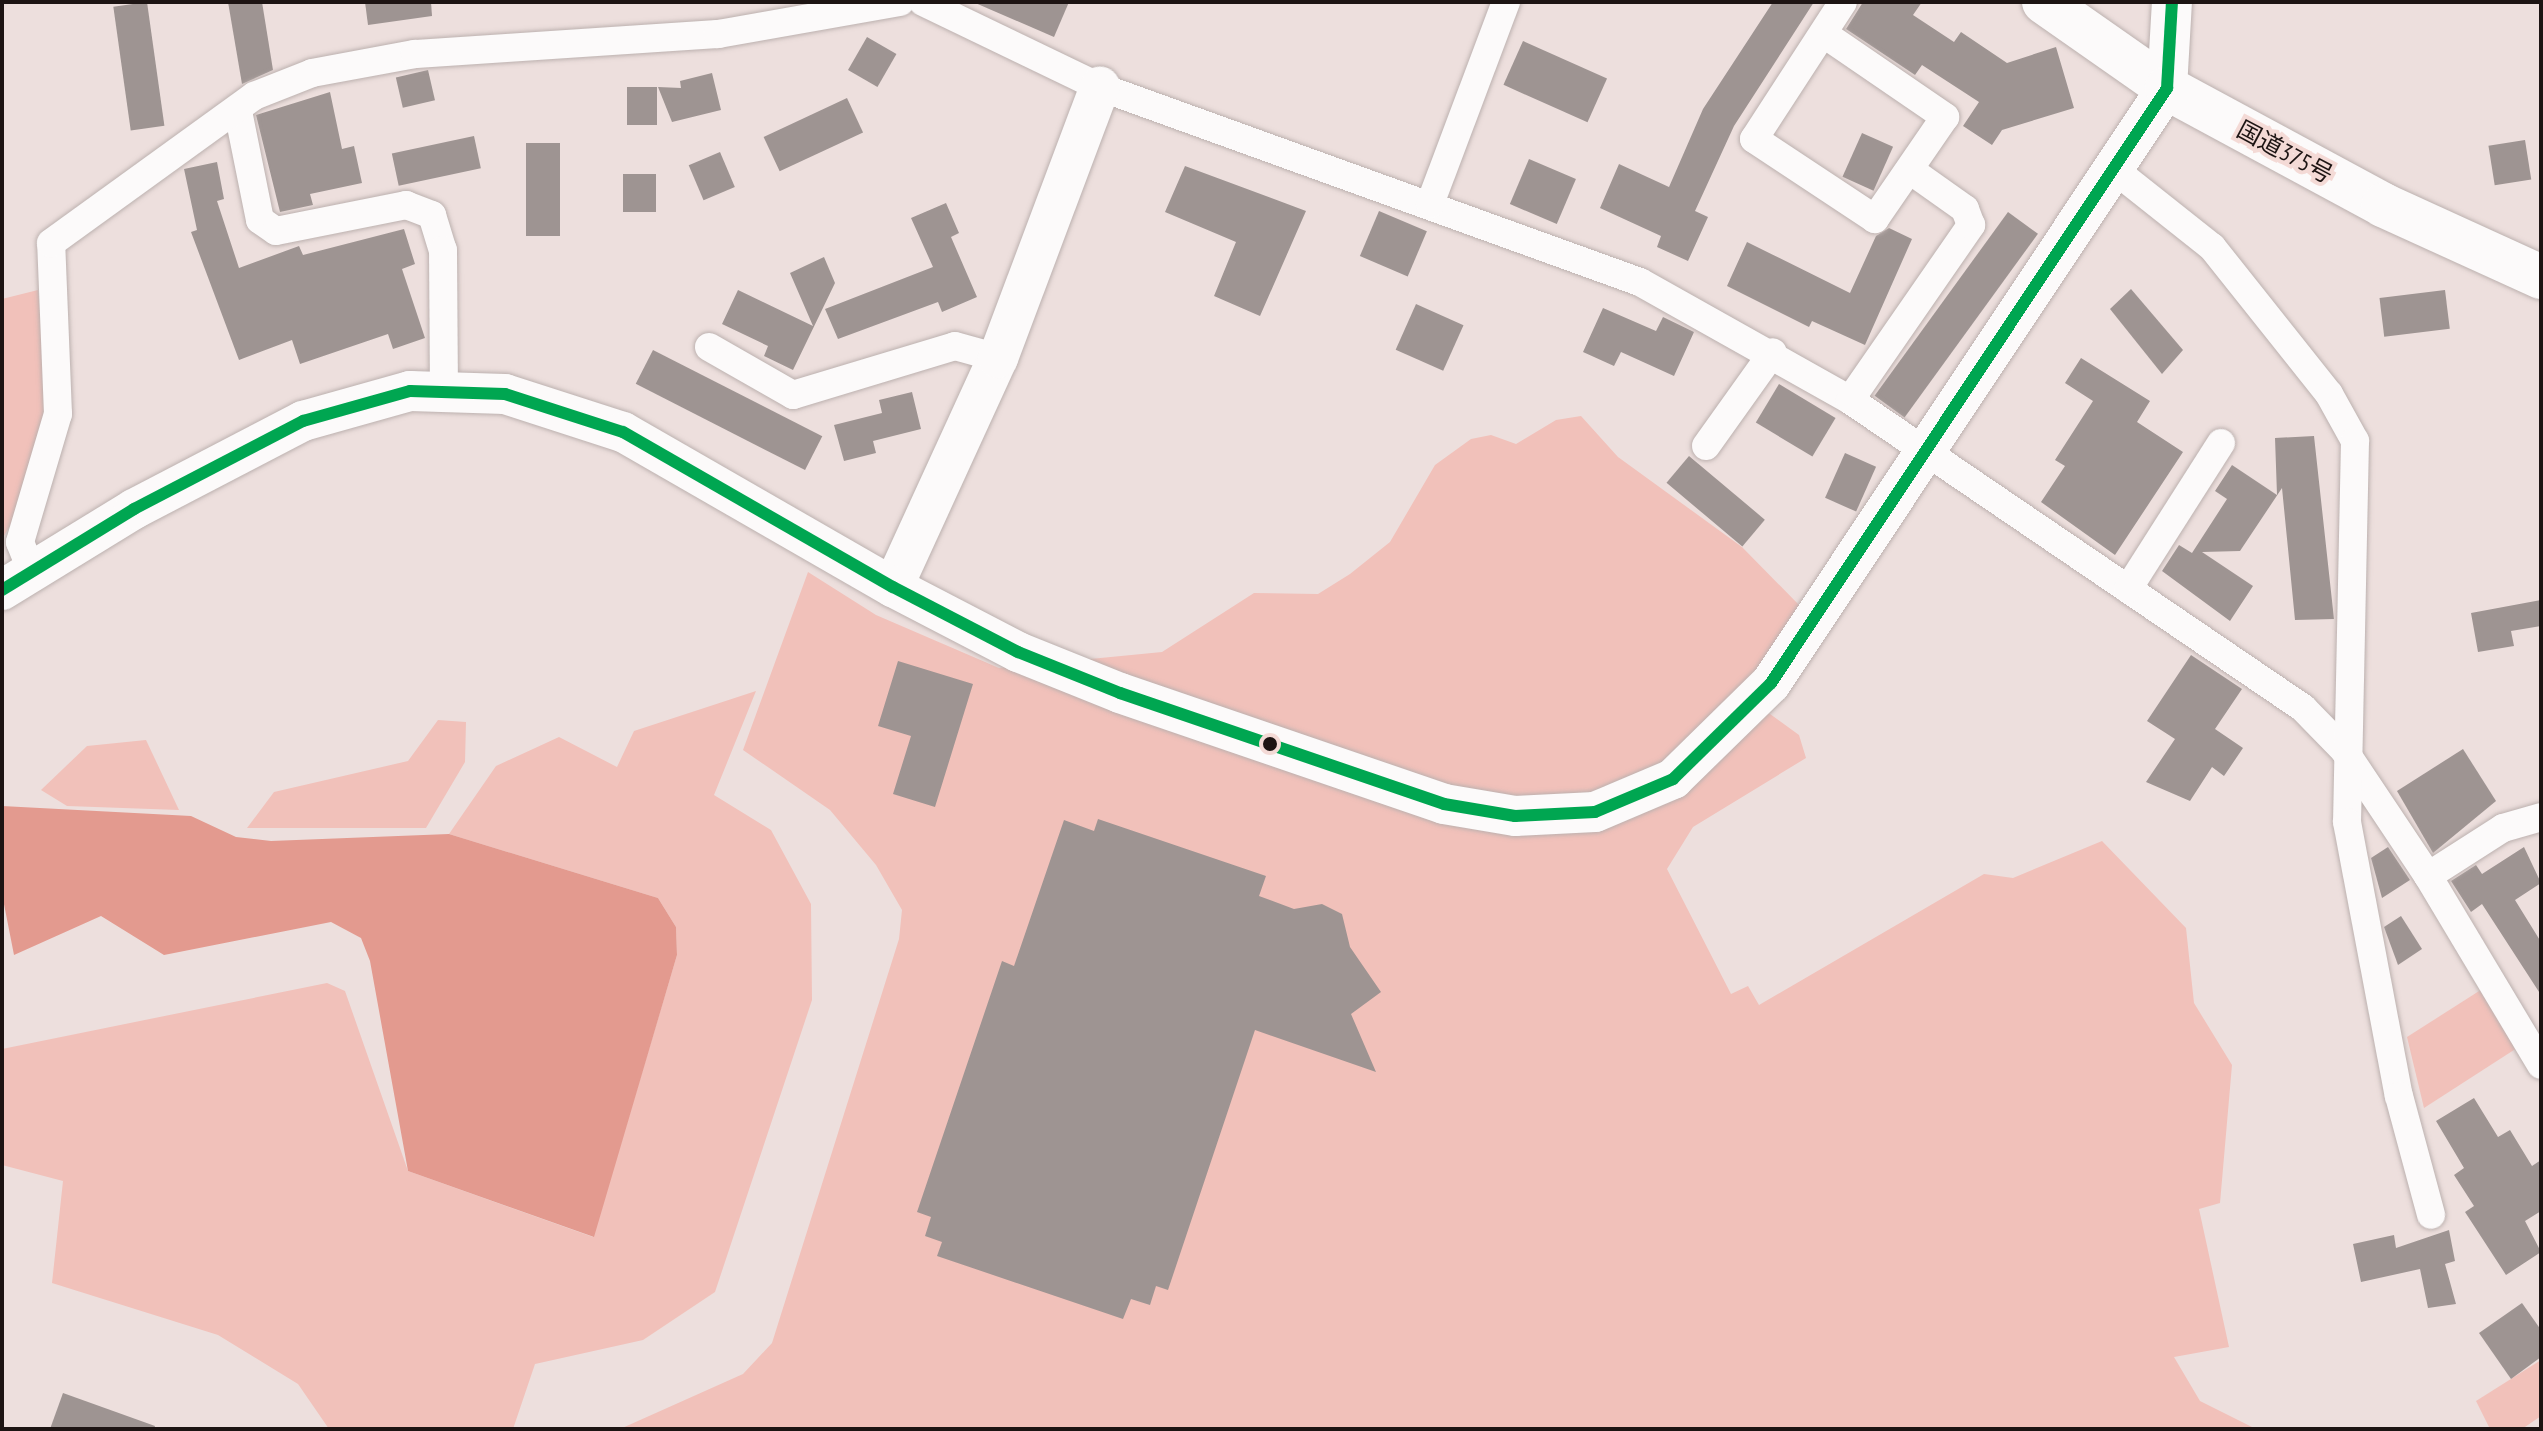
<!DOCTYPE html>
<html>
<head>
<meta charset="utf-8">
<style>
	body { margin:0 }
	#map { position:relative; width:2543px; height:1431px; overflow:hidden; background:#eddfdd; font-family:"PT Sans Narrow","Noto Sans JP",sans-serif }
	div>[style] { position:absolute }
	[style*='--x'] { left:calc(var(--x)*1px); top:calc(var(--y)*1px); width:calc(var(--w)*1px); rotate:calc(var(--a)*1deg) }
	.green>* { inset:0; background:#f1c1ba }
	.water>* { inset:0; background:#e39a8f }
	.building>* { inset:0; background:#9e9492; transform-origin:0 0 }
	.roads { filter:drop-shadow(0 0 2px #bcb1af) drop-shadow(0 0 2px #bcb1af) }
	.street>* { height:28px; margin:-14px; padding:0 14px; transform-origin:14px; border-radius:14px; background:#fcfafa }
	.secondary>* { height:40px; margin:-20px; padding:0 20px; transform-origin:20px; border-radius:20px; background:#fcfafa }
	.highway>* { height:44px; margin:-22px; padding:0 22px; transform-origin:22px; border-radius:22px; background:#fcfafa }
	.bus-1>* { height:12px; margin:-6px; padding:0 6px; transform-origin:6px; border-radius:6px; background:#00a651 }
	.dots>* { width:22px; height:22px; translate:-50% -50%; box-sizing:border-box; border:4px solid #f4dad6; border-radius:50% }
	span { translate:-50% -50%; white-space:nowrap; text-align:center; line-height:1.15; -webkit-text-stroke:8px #f4dad6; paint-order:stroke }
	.street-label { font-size:24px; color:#1d1413 }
	.frame { position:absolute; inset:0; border:4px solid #1d1413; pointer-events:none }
</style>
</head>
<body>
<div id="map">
	<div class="green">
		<div style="clip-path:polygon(38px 290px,51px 423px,28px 497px,2px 539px,2px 299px)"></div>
		<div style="clip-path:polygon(1581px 416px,1618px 457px,1742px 547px,1800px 606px,1744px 695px,1799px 735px,1806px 758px,1693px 827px,1667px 869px,1731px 994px,1748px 986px,1759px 1005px,1984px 874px,2013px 878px,2102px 841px,2186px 928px,2194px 1003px,2232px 1065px,2220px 1203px,2199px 1209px,2229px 1347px,2174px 1357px,2200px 1401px,2256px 1429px,620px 1429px,743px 1374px,772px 1343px,899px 939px,902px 910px,876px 865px,830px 810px,743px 750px,808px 572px,876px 615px,999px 668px,1162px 652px,1254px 593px,1318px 594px,1350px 574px,1390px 542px,1435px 465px,1471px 439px,1491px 435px,1516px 444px,1556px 420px)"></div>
		<div style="clip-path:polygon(756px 691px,714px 795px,771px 830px,811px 904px,812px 1000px,715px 1292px,643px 1340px,535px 1364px,513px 1429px,329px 1429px,298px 1384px,218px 1335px,52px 1283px,63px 1181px,2px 1165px,2px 1049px,327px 983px,345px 991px,408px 1171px,593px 1237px,677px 955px,676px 927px,658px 898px,449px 834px,496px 766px,559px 737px,617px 767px,634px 731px)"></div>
		<div style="clip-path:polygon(438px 720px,466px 722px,465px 762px,426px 828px,247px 828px,274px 792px,408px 761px)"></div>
		<div style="clip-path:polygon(146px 740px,179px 810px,67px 806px,41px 790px,87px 746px)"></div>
		<div style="clip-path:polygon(2487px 986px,2517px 1048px,2424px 1108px,2407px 1037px)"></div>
		<div style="clip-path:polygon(2541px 1360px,2541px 1416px,2522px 1429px,2490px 1429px,2476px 1401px)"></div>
	</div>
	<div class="water">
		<div style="clip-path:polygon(2px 806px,191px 816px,236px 837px,271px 841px,449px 834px,658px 898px,676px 927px,677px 955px,594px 1237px,408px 1171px,370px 961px,361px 938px,331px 922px,164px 955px,101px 916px,14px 955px,2px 894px)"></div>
	</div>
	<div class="building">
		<div style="left:147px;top:2px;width:125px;height:34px;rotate:82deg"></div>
		<div style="clip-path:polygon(228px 2px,262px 2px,273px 70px,242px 84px)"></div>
		<div style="clip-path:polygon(365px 2px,431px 2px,432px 16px,368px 25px)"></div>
		<div style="clip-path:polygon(973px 2px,1069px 2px,1054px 37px)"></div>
		<div style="clip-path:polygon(1773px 2px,1814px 2px,1734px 126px,1695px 211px,1708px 217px,1688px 261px,1657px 247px,1661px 236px,1600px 208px,1619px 164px,1669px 187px,1703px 109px)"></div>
		<div style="clip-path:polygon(1863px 2px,1922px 2px,1913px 15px,1954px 42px,1961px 32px,2007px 63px,2056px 47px,2074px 108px,2002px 130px,1992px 145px,1963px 126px,1979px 102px,1922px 65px,1915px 75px,1846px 29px)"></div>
		<div style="left:867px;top:37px;width:34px;height:38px;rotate:30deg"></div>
		<div style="left:1523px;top:41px;width:92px;height:48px;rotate:24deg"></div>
		<div style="left:428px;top:70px;width:31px;height:33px;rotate:77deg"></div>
		<div style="clip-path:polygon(712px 73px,721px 110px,672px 122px,658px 87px,681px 88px,680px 81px)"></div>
		<div style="left:627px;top:87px;width:30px;height:38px"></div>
		<div style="clip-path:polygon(330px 92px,342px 149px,354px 146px,362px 183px,310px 194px,313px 205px,280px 212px,256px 115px)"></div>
		<div style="left:847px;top:98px;width:38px;height:92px;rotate:65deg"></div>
		<div style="left:1862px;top:133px;width:34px;height:48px;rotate:24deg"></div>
		<div style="left:474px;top:136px;width:33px;height:84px;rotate:78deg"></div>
		<div style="left:2525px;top:140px;width:40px;height:37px;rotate:81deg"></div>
		<div style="left:526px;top:143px;width:34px;height:93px"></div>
		<div style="left:720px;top:152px;width:38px;height:34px;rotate:67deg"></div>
		<div style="left:1529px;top:159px;width:51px;height:49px;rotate:23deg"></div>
		<div style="clip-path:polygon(217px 162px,224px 199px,217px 201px,239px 268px,299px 246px,303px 255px,404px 229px,415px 264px,402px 269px,425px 338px,393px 349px,388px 334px,300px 364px,292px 340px,239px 360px,191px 232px,197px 230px,184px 169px)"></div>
		<div style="clip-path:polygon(1185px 166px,1306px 211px,1260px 316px,1214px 296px,1236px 242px,1165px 212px)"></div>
		<div style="left:623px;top:174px;width:33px;height:38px"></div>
		<div style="clip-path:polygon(946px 203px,959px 233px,951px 237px,977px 297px,942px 312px,938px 302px,838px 339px,825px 309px,933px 267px,911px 218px)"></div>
		<div style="left:1379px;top:211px;width:52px;height:49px;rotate:23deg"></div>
		<div style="left:2008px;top:212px;width:37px;height:227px;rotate:36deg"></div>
		<div style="clip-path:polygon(1889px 228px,1912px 239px,1865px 345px,1812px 321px,1809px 327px,1727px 286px,1747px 242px,1850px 293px,1876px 236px)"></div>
		<div style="clip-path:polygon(824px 257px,835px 283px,793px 370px,764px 356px,768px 346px,722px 324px,738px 290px,813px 326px,790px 273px)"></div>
		<div style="clip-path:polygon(2131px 289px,2183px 350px,2162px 374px,2110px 309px)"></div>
		<div style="left:2445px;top:290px;width:39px;height:66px;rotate:83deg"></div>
		<div style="left:1416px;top:304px;width:52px;height:50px;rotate:24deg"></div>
		<div style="clip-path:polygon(1603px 308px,1656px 331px,1663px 317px,1694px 332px,1674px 376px,1621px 352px,1614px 366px,1583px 352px)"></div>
		<div style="left:653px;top:350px;width:190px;height:38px;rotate:27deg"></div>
		<div style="clip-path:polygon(2081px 358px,2150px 401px,2137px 422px,2183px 452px,2115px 555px,2041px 502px,2065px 466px,2055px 460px,2093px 401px,2065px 383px)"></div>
		<div style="left:1779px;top:384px;width:66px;height:45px;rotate:31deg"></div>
		<div style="clip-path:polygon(912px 392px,921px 429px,873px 441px,876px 453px,844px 461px,834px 425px,882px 413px,879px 400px)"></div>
		<div style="clip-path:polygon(2314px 436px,2334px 619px,2295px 620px,2282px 488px,2240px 551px,2202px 552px,2253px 586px,2230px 621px,2162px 571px,2179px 545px,2192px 553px,2227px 499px,2215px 491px,2232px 465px,2277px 495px,2275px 438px)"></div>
		<div style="left:1845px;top:453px;width:34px;height:49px;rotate:24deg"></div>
		<div style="left:1689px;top:456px;width:99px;height:35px;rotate:40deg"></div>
		<div style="clip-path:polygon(2541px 600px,2541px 626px,2511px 631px,2514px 646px,2478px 652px,2471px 613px)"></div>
		<div style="clip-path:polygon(2191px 655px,2242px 689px,2215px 729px,2243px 748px,2224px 776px,2212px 767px,2190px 801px,2146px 782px,2175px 739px,2147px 721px)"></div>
		<div style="clip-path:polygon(898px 661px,973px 684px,935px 807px,893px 794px,911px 736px,878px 726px)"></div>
		<div style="clip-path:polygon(2463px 749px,2496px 801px,2433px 853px,2397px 791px)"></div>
		<div style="clip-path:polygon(1098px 819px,1266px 876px,1259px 896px,1294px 909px,1322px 904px,1342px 914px,1350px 947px,1381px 992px,1351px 1014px,1376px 1072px,1255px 1030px,1168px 1290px,1156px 1286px,1150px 1305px,1131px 1299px,1123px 1319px,937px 1256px,942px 1242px,925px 1236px,931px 1217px,917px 1212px,1002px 961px,1014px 966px,1064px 820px,1094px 831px)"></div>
		<div style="clip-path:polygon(2388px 847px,2410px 880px,2382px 898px,2371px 858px)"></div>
		<div style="clip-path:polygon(2524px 847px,2541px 883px,2515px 900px,2541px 942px,2541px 995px,2482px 904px,2471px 912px,2451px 881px,2476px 865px,2482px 874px)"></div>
		<div style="clip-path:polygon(2401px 916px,2422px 949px,2398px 965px,2384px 927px)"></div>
		<div style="clip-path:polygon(2474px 1098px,2498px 1137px,2510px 1130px,2532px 1166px,2541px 1160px,2541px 1211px,2525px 1221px,2541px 1252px,2506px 1275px,2465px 1212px,2474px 1206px,2454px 1175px,2464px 1168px,2436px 1121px)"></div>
		<div style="clip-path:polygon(2449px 1230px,2455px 1261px,2445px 1264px,2456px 1304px,2428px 1308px,2420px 1269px,2361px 1282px,2353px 1244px,2394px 1235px,2396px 1248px)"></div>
		<div style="clip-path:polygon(2522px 1303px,2541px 1330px,2541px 1357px,2511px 1379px,2479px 1333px)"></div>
		<div style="clip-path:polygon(63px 1393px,155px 1426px,154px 1429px,50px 1429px)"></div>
	</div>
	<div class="roads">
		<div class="street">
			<div style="--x:923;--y:2;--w:196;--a:25.7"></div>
			<div style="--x:1100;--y:87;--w:574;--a:19.86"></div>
			<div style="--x:1640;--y:282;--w:241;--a:29.3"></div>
			<div style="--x:1850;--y:400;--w:548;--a:34.21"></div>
			<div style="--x:2303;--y:708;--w:59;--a:45.7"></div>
			<div style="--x:2344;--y:750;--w:151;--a:56.3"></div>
			<div style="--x:2428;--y:876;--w:220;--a:59.1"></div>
			<div style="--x:1824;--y:34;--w:147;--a:34.4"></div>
			<div style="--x:1945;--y:117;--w:124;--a:124.5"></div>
			<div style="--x:1875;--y:219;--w:145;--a:-146.5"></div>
			<div style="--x:1754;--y:139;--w:163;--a:-57"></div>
			<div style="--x:238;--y:111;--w:111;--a:78.6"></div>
			<div style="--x:260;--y:220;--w:19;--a:35"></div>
			<div style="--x:276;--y:231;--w:133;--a:-11.3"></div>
			<div style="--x:406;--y:205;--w:28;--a:21"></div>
			<div style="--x:432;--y:215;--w:37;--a:73"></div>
			<div style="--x:443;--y:250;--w:137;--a:89.6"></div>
			<div style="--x:2116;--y:171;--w:122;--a:38.4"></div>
			<div style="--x:2212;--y:247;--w:188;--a:51.5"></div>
			<div style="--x:2329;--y:394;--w:54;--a:61"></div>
			<div style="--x:2355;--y:441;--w:381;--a:91.2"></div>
			<div style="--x:2347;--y:822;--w:279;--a:79.3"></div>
			<div style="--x:2399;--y:1096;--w:123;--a:74.9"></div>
			<div style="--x:1430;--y:204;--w:216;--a:-69.4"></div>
			<div style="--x:709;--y:347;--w:97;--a:29.7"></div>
			<div style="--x:793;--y:395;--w:169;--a:-16.8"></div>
			<div style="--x:955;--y:346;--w:45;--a:15.6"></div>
			<div style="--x:1850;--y:400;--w:213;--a:-55.3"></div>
			<div style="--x:1971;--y:225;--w:17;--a:-111"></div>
			<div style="--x:1965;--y:209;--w:67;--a:-144.7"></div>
			<div style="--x:1706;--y:446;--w:115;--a:-54.5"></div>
			<div style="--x:32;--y:572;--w:32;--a:-112"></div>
			<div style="--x:20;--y:542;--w:134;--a:-73.5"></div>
			<div style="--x:58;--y:414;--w:171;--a:-92.3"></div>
			<div style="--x:51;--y:243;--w:251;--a:-35.9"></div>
			<div style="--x:254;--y:96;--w:62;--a:-21.6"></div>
			<div style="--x:312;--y:73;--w:105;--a:-10.5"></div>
			<div style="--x:415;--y:54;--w:304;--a:-3.8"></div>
			<div style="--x:718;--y:34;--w:185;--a:-10"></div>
			<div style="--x:2128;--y:589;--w:173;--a:-57.5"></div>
			<div style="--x:2428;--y:876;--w:89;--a:-32.6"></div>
			<div style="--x:2503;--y:828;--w:40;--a:-16"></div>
		</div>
		<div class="secondary">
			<div style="--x:893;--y:587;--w:252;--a:-65.4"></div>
			<div style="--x:998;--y:358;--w:290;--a:-69.4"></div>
			<div style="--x:2;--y:590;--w:155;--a:-31.5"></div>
			<div style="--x:134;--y:509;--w:191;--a:-27.5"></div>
			<div style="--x:303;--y:421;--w:111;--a:-15.7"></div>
			<div style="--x:410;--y:391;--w:95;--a:1.8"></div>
			<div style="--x:505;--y:394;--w:124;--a:17.9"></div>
			<div style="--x:623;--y:432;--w:311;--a:29.9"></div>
			<div style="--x:893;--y:587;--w:141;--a:27.5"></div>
			<div style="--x:1018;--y:652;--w:110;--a:21.9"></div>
			<div style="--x:1120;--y:693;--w:342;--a:18.9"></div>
			<div style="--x:1444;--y:804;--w:72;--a:9.6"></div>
			<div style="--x:1515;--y:816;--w:80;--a:-2.9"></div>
			<div style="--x:1595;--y:812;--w:85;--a:-22.9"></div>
			<div style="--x:1673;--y:779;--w:137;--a:-44.4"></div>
			<div style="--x:1771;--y:683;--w:715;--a:-56.35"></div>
			<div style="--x:2167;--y:88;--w:86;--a:-86.7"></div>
		</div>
		<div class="highway">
			<div style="--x:2044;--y:2;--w:150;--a:35"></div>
			<div style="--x:2167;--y:88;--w:246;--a:28.4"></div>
			<div style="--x:2383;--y:205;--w:174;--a:24.5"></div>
		</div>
	</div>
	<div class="bus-1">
		<div style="--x:2;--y:590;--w:155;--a:-31.5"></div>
		<div style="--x:134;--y:509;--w:191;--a:-27.5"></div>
		<div style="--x:303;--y:421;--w:111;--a:-15.7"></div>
		<div style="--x:410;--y:391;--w:95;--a:1.8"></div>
		<div style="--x:505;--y:394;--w:124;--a:17.9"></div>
		<div style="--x:623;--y:432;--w:311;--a:29.9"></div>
		<div style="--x:893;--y:587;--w:141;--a:27.5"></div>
		<div style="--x:1018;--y:652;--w:110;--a:21.9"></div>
		<div style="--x:1120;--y:693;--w:342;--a:18.9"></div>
		<div style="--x:1444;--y:804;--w:72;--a:9.6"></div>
		<div style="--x:1515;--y:816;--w:80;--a:-2.9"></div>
		<div style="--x:1595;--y:812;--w:85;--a:-22.9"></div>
		<div style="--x:1673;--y:779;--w:137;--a:-44.4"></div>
		<div style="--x:1771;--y:683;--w:715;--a:-56.35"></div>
		<div style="--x:2167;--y:88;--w:86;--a:-86.7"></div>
	</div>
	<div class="dots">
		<div style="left:1270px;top:744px;background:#1d1413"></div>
	</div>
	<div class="street-label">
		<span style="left:2285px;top:152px;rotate:28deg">国道375号</span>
	</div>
	<div class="frame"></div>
</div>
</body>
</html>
